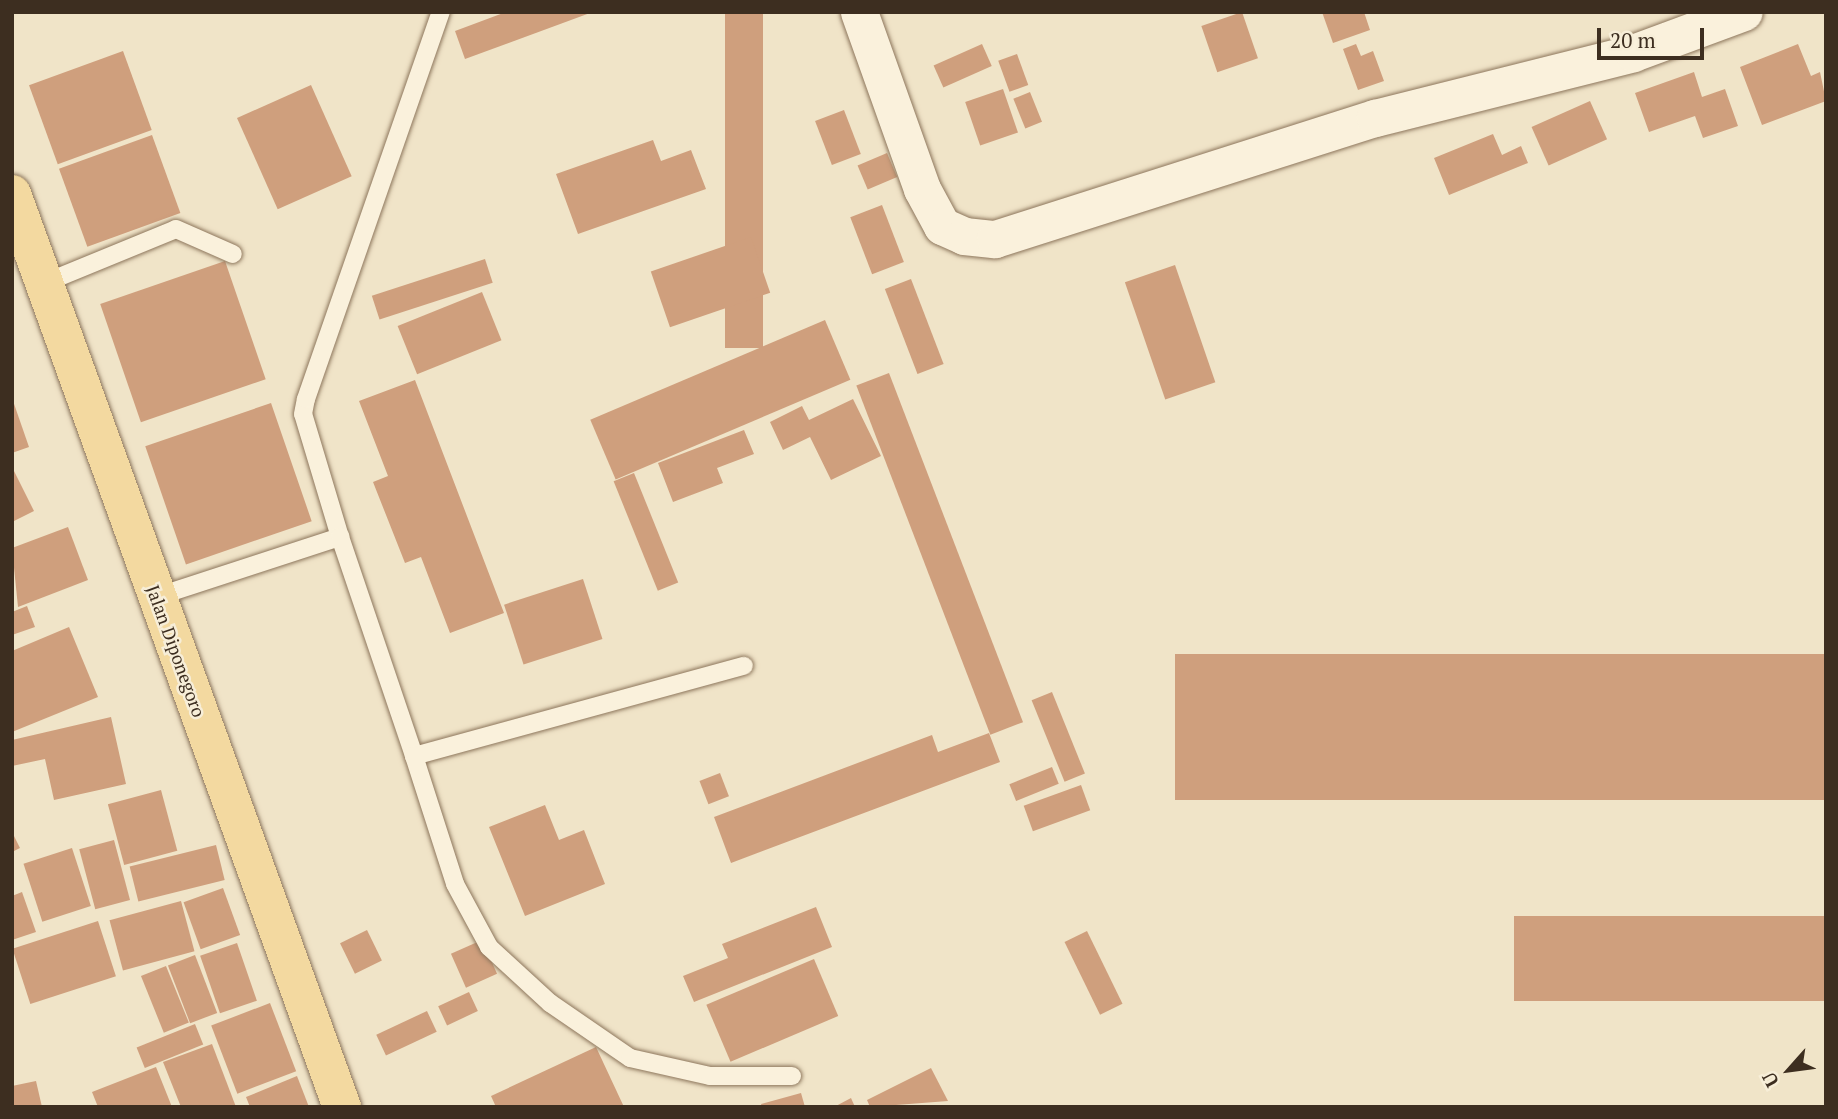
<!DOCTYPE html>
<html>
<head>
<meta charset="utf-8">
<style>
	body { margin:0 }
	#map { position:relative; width:1838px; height:1119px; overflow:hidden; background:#f0e4c8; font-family:"PT Serif",serif }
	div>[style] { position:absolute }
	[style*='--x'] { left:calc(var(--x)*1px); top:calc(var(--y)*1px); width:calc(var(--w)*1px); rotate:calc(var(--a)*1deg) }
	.building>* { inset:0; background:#cf9f7d; transform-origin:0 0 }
	.roads { filter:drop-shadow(0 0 2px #8d765c) drop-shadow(0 0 2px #8d765c) }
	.service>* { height:18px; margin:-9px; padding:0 9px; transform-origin:9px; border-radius:9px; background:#faf1dc }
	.minor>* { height:37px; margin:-18.5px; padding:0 18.5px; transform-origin:18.5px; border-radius:18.5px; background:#faf1dc }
	.primary>* { height:38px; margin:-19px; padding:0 19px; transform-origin:19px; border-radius:19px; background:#f3d9a0 }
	span { translate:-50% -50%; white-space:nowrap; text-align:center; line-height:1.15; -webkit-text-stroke:5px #f7eed8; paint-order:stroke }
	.street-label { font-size:18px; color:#3d2e20 }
	.frame { position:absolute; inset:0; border:14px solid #3d2e20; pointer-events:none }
	.north { position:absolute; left:1754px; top:1035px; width:70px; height:70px; -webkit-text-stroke:5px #f7eed8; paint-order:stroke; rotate:242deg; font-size:19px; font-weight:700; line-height:28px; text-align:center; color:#3d2e20 }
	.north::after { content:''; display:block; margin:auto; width:24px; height:32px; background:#3d2e20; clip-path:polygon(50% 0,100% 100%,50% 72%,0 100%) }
	.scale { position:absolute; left:1597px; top:28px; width:107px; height:32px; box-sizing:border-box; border:4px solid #3d2e20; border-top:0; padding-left:9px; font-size:21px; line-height:24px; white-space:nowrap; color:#3d2e20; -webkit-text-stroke:5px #f7eed8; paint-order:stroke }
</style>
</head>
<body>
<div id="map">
	<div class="building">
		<div style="clip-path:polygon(506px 12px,590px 12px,590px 13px,465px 59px,455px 31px)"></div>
		<div style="left:725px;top:12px;width:38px;height:336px"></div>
		<div style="left:1242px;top:12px;width:49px;height:43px;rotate:71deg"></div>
		<div style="clip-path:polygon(1322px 12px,1364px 12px,1370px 30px,1333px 43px)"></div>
		<div style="left:982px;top:44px;width:24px;height:53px;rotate:66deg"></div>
		<div style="clip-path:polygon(1356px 44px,1361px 56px,1373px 51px,1384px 81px,1358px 90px,1343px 49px)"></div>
		<div style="clip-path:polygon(1798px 44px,1811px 76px,1820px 72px,1826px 101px,1762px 125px,1740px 67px)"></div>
		<div style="left:123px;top:51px;width:84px;height:100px;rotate:70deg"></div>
		<div style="left:1017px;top:54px;width:33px;height:20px;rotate:70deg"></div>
		<div style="clip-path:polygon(1694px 72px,1702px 97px,1725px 89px,1738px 126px,1703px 138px,1695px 116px,1649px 132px,1635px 93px)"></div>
		<div style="left:311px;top:85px;width:100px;height:81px;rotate:66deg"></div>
		<div style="left:1003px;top:89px;width:46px;height:40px;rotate:71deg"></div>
		<div style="left:1030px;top:92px;width:32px;height:18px;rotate:68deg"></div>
		<div style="left:1590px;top:101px;width:42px;height:64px;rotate:66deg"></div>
		<div style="left:844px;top:110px;width:47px;height:31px;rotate:69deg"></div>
		<div style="clip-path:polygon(1493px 134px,1502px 155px,1521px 146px,1528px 163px,1449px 195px,1434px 158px)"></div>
		<div style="left:152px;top:135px;width:83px;height:99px;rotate:70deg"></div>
		<div style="clip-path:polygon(653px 140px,661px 161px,691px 150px,706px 189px,578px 234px,556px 174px)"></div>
		<div style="left:887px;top:153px;width:26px;height:32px;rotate:67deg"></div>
		<div style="left:882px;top:205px;width:61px;height:34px;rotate:69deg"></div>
		<div style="left:751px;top:237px;width:59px;height:106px;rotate:71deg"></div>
		<div style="left:485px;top:259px;width:25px;height:119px;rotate:72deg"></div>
		<div style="left:225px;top:261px;width:125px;height:132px;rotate:71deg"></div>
		<div style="left:1175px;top:265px;width:124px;height:53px;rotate:71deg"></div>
		<div style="left:911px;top:279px;width:91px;height:28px;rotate:69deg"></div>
		<div style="left:482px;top:292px;width:52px;height:91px;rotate:68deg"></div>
		<div style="left:825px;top:320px;width:65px;height:255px;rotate:67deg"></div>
		<div style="left:889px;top:373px;width:374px;height:35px;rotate:69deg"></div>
		<div style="clip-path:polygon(415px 380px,504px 613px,450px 633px,421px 557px,405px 563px,373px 482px,388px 476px,359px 401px)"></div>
		<div style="clip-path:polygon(12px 398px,29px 447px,12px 453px)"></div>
		<div style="clip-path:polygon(853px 399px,881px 456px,831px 480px,810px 437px,783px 450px,770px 422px,802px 406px,809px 420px)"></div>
		<div style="left:271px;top:403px;width:125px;height:133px;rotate:71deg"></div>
		<div style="clip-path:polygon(744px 430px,754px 454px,717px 468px,723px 483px,673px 502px,658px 463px)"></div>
		<div style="clip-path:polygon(12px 467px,34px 511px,12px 522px)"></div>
		<div style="left:634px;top:473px;width:118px;height:22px;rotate:68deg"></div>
		<div style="clip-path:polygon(68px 527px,88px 580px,18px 607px,12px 548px)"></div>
		<div style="left:583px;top:579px;width:63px;height:83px;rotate:72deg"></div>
		<div style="clip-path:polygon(27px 606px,35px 627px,12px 635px,12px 612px)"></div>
		<div style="clip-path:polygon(69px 627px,98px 697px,12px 732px,12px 651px)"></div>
		<div style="left:1826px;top:654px;width:146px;height:651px;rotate:90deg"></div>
		<div style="left:1052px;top:692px;width:88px;height:22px;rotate:68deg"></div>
		<div style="clip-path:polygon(111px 717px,126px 784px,54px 800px,45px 759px,12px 766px,12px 740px)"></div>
		<div style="clip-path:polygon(989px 733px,1000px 762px,731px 863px,714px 817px,932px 735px,938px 752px)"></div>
		<div style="left:1052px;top:767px;width:18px;height:46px;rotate:68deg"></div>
		<div style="left:720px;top:773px;width:25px;height:22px;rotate:69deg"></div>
		<div style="left:1081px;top:785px;width:27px;height:61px;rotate:70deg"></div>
		<div style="left:161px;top:790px;width:63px;height:55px;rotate:75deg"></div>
		<div style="clip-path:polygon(545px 805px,559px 840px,584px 830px,605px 884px,525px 916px,489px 827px)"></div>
		<div style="clip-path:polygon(12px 832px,20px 848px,12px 852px)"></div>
		<div style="left:114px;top:840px;width:62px;height:36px;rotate:75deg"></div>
		<div style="left:216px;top:845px;width:36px;height:89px;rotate:76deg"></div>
		<div style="left:72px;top:848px;width:61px;height:51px;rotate:72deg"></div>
		<div style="left:223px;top:888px;width:50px;height:42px;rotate:70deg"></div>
		<div style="clip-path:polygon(22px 892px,36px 932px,12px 940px,12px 896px)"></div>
		<div style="left:181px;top:901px;width:52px;height:74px;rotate:75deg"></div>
		<div style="clip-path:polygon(816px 907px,832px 947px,694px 1002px,683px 976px,728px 958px,722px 944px)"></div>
		<div style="left:1826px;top:916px;width:85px;height:312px;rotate:90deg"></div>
		<div style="left:98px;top:921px;width:58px;height:90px;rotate:72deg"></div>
		<div style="left:367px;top:930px;width:34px;height:30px;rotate:64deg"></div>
		<div style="left:1087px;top:931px;width:81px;height:25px;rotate:64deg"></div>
		<div style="left:482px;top:940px;width:37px;height:34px;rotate:66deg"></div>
		<div style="left:237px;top:943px;width:61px;height:39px;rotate:71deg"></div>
		<div style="left:195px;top:955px;width:62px;height:29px;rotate:69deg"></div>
		<div style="left:814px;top:959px;width:62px;height:117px;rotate:67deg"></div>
		<div style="left:166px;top:966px;width:61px;height:27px;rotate:68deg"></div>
		<div style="left:469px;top:992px;width:21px;height:34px;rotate:65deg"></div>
		<div style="left:270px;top:1003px;width:73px;height:63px;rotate:69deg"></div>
		<div style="left:427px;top:1011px;width:23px;height:56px;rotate:65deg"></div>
		<div style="left:195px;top:1024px;width:22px;height:63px;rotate:68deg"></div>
		<div style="clip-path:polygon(212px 1044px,236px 1107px,181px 1107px,163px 1062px)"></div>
		<div style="clip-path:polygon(596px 1047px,624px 1107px,496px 1107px,491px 1096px)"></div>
		<div style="clip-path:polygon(156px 1067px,172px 1107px,98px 1107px,92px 1092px)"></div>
		<div style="clip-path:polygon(931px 1068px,948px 1101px,870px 1107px,867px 1100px)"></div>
		<div style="clip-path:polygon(297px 1076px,309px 1107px,250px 1107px,246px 1097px)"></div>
		<div style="clip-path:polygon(36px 1081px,42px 1107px,12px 1107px,12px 1086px)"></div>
		<div style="clip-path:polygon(801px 1093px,805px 1107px,762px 1107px,761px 1104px)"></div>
		<div style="clip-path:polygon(851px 1098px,855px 1107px,834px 1107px)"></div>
	</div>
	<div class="roads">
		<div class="service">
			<div style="--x:47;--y:282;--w:139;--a:-22.3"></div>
			<div style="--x:176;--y:229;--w:62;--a:23.7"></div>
			<div style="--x:340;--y:537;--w:128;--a:-106.7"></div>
			<div style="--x:303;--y:414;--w:15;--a:-79"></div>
			<div style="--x:306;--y:399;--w:410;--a:-70.8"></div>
			<div style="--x:156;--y:597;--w:194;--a:-18.1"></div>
			<div style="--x:340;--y:537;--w:231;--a:71.3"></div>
			<div style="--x:414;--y:756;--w:342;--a:-15.3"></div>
			<div style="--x:414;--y:756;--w:134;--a:72.2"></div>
			<div style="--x:455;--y:884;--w:72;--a:61.6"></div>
			<div style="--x:489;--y:947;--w:83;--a:42.6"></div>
			<div style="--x:550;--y:1003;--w:97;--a:34.5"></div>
			<div style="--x:630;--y:1058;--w:82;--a:12.7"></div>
			<div style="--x:710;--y:1076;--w:82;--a:0"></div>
		</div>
		<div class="minor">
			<div style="--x:859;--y:12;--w:188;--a:70.4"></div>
			<div style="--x:922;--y:189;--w:42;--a:61.6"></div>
			<div style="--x:942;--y:226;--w:24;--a:24"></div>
			<div style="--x:964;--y:236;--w:31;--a:6"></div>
			<div style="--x:995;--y:239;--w:399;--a:-17.7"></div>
			<div style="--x:1375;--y:118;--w:266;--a:-14.1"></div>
			<div style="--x:1633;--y:53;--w:118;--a:-20.3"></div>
		</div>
		<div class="primary">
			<div style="--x:12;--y:194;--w:971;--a:70.13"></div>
		</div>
	</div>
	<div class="street-label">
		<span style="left:176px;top:651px;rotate:70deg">Jalan Diponegoro</span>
	</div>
	<div class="frame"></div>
	<div class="north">U</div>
	<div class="scale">20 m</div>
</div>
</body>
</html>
